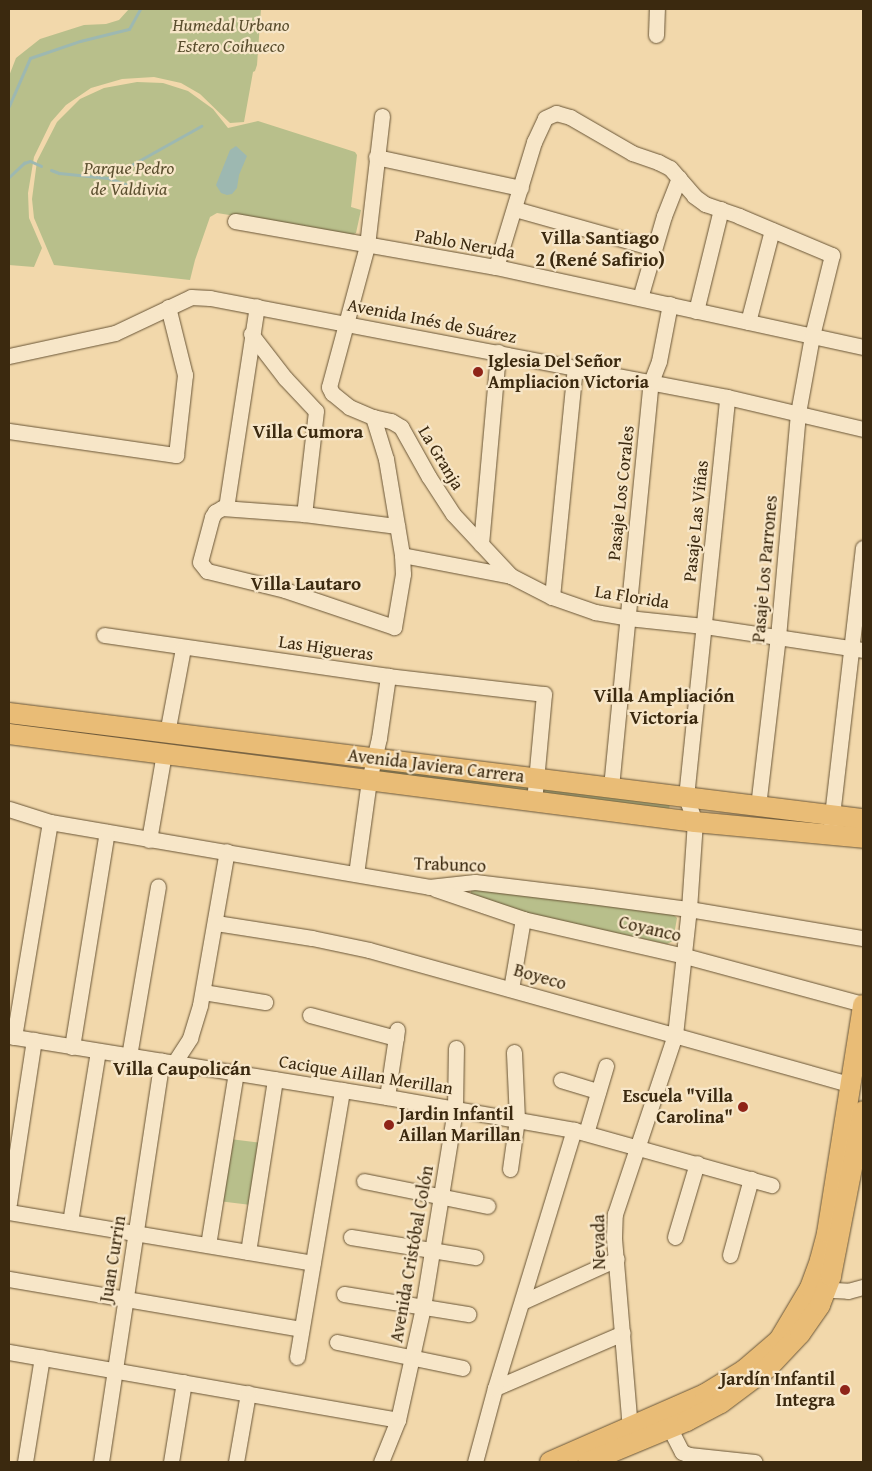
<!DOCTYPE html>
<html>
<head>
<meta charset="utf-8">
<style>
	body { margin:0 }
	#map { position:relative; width:872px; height:1471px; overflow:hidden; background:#f2d8ab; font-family:"Gentium Book Plus",serif }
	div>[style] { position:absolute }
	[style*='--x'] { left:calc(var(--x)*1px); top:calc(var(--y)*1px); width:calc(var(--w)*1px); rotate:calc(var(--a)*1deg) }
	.green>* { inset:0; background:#b8bf8b; transform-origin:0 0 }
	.water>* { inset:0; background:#9db8b1 }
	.stream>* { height:3px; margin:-1.5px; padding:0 1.5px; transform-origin:1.5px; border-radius:1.5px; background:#9db8b1 }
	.roads { filter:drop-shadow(0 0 1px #695536) drop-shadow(0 0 1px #695536) }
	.minor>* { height:15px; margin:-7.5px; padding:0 7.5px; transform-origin:7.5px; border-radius:7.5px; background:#f7e6c8 }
	.major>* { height:20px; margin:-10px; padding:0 10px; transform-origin:10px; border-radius:10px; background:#e9bc76 }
	.dots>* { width:14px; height:14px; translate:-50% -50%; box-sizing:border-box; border:2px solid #f7e6c8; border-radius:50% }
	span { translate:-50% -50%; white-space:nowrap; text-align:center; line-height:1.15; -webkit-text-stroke:4.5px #f7e6c8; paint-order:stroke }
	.park-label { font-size:18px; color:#5a4e2e; font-style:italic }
	.street-label { font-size:18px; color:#3b290f }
	.poi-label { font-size:18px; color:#3b290f; font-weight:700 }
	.left { translate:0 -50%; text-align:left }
	.right { translate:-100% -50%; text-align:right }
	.neighbourhood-label { font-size:19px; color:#3b290f; font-weight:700 }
	.frame { position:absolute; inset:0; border:10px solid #3b290f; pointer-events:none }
</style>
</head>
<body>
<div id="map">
	<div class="green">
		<div style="clip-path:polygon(129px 9px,261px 9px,257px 65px,255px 71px,253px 72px,244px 122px,230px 123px,200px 94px,181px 83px,154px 77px,122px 79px,91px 88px,66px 105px,51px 122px,34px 157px,28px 193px,29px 218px,42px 248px,34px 267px,9px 265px,9px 76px,16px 58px,40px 39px,84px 25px,106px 24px,119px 20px)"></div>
		<div style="clip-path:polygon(137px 82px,163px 83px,188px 91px,213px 109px,228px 128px,258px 121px,355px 152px,357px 155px,351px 207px,361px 210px,356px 233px,352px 235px,217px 213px,210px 217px,195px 260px,190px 280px,54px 265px,34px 218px,32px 199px,37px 161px,57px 122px,80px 99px,104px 88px)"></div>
		<div style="left:378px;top:764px;width:154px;height:10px;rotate:7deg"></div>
		<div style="clip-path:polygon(542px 783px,670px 800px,669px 812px,540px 793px)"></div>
		<div style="clip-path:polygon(471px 888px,670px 911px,677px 918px,673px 941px,667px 944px,529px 914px,471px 895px)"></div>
		<div style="left:230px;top:1139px;width:31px;height:63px;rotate:7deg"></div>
	</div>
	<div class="water">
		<div style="clip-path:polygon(236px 146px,247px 156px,239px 175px,237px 188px,232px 194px,227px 195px,221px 193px,216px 185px,230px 150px)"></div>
	</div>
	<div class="stream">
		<div style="--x:9;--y:106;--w:52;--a:-66.4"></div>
		<div style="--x:30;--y:58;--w:53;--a:-18.8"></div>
		<div style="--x:80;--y:41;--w:50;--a:-13.8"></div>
		<div style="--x:129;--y:29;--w:23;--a:-61"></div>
		<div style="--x:51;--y:170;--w:9;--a:21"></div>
		<div style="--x:59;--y:173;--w:49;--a:5.8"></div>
		<div style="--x:108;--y:178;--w:30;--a:20"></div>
		<div style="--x:9;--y:177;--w:21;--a:-43"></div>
		<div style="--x:24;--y:163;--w:6;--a:-18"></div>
		<div style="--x:30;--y:161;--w:12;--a:24"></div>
		<div style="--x:108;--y:178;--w:107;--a:-29.2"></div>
	</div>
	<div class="roads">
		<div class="minor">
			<div style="--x:656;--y:35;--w:26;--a:-88"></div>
			<div style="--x:382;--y:116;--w:131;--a:96.6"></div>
			<div style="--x:367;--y:246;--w:146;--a:105.1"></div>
			<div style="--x:329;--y:387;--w:7;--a:63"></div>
			<div style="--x:332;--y:393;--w:22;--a:39"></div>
			<div style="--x:349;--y:407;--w:26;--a:23"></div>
			<div style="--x:373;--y:417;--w:18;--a:13"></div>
			<div style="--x:391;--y:421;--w:12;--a:31"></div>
			<div style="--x:401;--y:427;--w:57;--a:60.8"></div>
			<div style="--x:429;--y:477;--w:44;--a:57"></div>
			<div style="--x:453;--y:514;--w:85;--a:46.9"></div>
			<div style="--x:376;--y:157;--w:148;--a:12.1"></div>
			<div style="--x:515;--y:209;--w:144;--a:15.7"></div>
			<div style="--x:235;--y:221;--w:265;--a:10"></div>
			<div style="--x:496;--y:267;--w:376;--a:12.3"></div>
			<div style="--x:496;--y:267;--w:131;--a:-73.1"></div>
			<div style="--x:534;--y:142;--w:26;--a:-65"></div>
			<div style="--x:545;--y:118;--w:12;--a:-24"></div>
			<div style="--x:556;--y:113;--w:15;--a:16"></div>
			<div style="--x:570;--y:117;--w:72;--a:30.1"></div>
			<div style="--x:632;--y:153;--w:28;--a:19"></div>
			<div style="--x:658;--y:162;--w:13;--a:27"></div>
			<div style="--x:670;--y:168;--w:37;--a:49"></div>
			<div style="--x:694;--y:196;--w:14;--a:36"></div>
			<div style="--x:705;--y:204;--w:36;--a:19"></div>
			<div style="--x:739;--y:216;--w:101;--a:22.8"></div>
			<div style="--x:832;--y:255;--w:83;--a:103.9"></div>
			<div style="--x:812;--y:336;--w:78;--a:100.3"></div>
			<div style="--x:798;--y:413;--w:224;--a:95.1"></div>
			<div style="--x:778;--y:636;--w:171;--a:96.7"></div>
			<div style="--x:640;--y:298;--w:85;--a:-73.7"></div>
			<div style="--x:664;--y:216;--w:41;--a:-68.5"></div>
			<div style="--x:696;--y:311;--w:105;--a:-76.2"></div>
			<div style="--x:748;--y:322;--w:95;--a:-75.4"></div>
			<div style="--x:251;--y:334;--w:56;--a:52.3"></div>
			<div style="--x:285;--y:378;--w:45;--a:46.8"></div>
			<div style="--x:316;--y:411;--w:104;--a:96.6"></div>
			<div style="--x:9;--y:356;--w:108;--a:-12.2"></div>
			<div style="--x:115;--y:333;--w:84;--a:-25.3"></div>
			<div style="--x:191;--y:297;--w:19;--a:3"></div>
			<div style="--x:210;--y:298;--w:526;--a:10.84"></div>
			<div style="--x:727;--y:397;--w:140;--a:13.2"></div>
			<div style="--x:373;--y:417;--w:44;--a:72.8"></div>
			<div style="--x:386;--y:459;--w:97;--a:80.5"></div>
			<div style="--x:402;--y:555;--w:19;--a:87"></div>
			<div style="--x:403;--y:574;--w:54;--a:99.6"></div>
			<div style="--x:394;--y:627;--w:115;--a:-161.3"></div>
			<div style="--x:285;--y:590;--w:80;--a:-166.3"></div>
			<div style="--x:207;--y:571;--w:11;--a:-128"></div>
			<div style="--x:200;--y:562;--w:47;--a:-75.1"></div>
			<div style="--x:212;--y:517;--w:6;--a:-59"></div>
			<div style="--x:215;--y:512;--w:8;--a:-30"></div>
			<div style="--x:222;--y:508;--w:82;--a:4.2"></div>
			<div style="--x:304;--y:514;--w:94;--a:7.4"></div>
			<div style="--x:9;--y:431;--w:169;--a:8.2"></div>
			<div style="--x:176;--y:455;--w:81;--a:-83.6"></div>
			<div style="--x:185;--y:375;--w:70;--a:-104"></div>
			<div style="--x:226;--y:508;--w:204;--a:-81.3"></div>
			<div style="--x:481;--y:544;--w:193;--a:-84.9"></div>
			<div style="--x:402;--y:555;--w:111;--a:10.9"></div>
			<div style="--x:511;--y:576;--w:46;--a:27.1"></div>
			<div style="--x:552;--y:597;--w:46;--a:19.2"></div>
			<div style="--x:595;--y:612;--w:34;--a:10"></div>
			<div style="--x:628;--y:618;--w:76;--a:6"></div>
			<div style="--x:704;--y:626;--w:161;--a:8.6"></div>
			<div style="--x:552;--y:597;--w:230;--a:-84.3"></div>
			<div style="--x:104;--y:635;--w:287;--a:8.2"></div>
			<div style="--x:388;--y:676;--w:157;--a:6.6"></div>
			<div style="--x:544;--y:694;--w:107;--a:95.3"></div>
			<div style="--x:167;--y:733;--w:86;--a:-79.3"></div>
			<div style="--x:611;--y:787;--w:407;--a:-84.4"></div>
			<div style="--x:651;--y:382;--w:22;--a:-69"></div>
			<div style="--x:659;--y:361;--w:58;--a:-79.1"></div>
			<div style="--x:9;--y:809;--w:43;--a:17.6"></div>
			<div style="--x:50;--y:822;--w:385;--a:9.7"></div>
			<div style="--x:429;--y:887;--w:46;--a:-6.2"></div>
			<div style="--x:475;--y:882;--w:117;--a:6.9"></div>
			<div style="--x:591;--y:896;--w:99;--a:7.6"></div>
			<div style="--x:689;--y:909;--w:176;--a:9.5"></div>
			<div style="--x:831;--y:824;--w:278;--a:-83.4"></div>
			<div style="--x:149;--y:840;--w:88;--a:-80.2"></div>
			<div style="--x:356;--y:874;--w:95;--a:-82.1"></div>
			<div style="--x:369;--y:780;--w:43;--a:-76.6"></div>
			<div style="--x:379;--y:738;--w:63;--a:-81.7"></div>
			<div style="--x:435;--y:889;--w:93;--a:18.8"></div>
			<div style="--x:523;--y:919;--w:166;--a:12.9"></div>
			<div style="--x:685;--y:956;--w:184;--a:15.1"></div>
			<div style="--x:216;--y:923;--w:97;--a:8.9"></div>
			<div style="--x:312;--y:938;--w:58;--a:11.9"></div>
			<div style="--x:369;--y:950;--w:498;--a:15.6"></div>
			<div style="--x:511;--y:989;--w:71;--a:-80.3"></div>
			<div style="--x:203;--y:992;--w:63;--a:9.2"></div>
			<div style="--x:310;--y:1015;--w:89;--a:15"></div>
			<div style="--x:9;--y:1036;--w:383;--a:9.2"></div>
			<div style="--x:387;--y:1097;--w:190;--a:10"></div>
			<div style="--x:574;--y:1130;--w:205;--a:15.6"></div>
			<div style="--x:14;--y:1037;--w:218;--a:-80.5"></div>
			<div style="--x:72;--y:1047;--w:218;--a:-80.8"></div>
			<div style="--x:129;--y:1056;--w:172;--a:-80.3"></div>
			<div style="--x:174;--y:1063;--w:30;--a:-57"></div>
			<div style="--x:190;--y:1038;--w:34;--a:-73"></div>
			<div style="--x:200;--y:1005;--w:156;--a:-80.1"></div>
			<div style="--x:561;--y:1080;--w:39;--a:17"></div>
			<div style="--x:387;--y:1097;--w:68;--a:-81.5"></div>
			<div style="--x:586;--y:1133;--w:70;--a:-73.4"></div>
			<div style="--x:510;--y:1169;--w:50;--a:-82"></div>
			<div style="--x:517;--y:1119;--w:67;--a:-92.6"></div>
			<div style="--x:364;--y:1181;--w:126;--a:11.4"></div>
			<div style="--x:9;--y:1203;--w:165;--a:-81.3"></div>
			<div style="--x:9;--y:1212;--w:308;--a:9.5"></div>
			<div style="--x:70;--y:1222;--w:173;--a:-80.7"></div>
			<div style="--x:351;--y:1237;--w:126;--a:9.2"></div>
			<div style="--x:675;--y:1237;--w:77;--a:-73.4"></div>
			<div style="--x:208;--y:1245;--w:174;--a:-80.8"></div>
			<div style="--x:248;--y:1252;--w:175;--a:-81.1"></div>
			<div style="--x:730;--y:1255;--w:79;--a:-74.6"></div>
			<div style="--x:9;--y:1279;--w:296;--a:9.7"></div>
			<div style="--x:815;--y:1289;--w:33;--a:3"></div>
			<div style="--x:848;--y:1291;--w:16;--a:-15"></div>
			<div style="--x:344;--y:1294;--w:126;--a:9.2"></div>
			<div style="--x:522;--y:1302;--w:104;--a:-24.4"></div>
			<div style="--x:337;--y:1342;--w:128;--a:11.7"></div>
			<div style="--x:9;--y:1352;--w:395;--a:9.9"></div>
			<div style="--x:297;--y:1357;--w:271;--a:-80.4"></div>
			<div style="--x:495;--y:1388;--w:139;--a:-23.3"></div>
			<div style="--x:665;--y:1419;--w:37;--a:63"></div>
			<div style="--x:682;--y:1452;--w:8;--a:23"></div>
			<div style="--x:689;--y:1455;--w:66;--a:6.1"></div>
			<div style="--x:630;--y:1429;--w:193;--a:-94.8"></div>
			<div style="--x:614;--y:1237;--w:23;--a:-88"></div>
			<div style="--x:615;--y:1214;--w:189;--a:-71.5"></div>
			<div style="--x:675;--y:1035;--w:127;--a:-83.7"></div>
			<div style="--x:689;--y:909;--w:87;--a:-86.1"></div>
			<div style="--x:695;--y:822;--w:27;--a:-110"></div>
			<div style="--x:686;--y:797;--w:402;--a:-84.1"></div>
			<div style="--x:25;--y:1462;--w:106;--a:-80.8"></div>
			<div style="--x:101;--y:1462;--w:406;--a:-81.4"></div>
			<div style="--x:171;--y:1462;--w:81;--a:-80.8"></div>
			<div style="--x:236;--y:1462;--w:70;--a:-80.1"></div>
			<div style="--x:381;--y:1462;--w:45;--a:-68"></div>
			<div style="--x:398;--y:1420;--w:116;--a:-77.5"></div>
			<div style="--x:423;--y:1307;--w:201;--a:-80.8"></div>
			<div style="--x:455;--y:1109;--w:61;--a:-89.1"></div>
			<div style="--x:475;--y:1462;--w:77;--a:-74.9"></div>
			<div style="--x:495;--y:1388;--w:270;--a:-73"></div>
		</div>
		<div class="major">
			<div style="--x:9;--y:713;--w:861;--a:7.08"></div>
			<div style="--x:9;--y:734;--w:692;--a:7.31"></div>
			<div style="--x:695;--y:822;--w:169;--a:5.4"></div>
			<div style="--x:550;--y:1462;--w:169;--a:-23.7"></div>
			<div style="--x:705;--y:1394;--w:46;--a:-31.6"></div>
			<div style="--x:744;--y:1370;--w:46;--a:-40.6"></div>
			<div style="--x:779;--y:1340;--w:61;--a:-59.2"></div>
			<div style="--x:810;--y:1288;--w:30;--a:-70"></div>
			<div style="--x:820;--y:1260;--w:28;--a:-75"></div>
			<div style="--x:827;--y:1233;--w:231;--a:-81"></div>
			<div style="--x:588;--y:1462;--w:107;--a:-22.5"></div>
			<div style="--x:687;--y:1421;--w:38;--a:-28"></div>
			<div style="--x:721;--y:1403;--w:60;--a:-36.9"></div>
			<div style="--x:769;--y:1367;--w:45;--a:-46.8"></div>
			<div style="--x:800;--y:1334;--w:35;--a:-55"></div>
			<div style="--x:820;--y:1305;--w:31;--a:-69"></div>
			<div style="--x:831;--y:1276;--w:168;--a:-79"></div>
		</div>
	</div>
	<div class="dots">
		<div style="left:478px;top:372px;background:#8f2418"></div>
		<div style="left:743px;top:1107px;background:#8f2418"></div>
		<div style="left:389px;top:1125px;background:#8f2418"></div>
		<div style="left:845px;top:1390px;background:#8f2418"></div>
	</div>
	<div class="park-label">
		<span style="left:231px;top:36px">Humedal Urbano<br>Estero Coihueco</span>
		<span style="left:129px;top:179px">Parque Pedro<br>de Valdivia</span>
	</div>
	<div class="street-label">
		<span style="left:465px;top:244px;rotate:10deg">Pablo Neruda</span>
		<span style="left:432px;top:321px;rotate:11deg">Avenida Inés de Suárez</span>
		<span style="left:441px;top:458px;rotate:59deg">La Granja</span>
		<span style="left:621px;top:493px;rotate:-84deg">Pasaje Los Corales</span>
		<span style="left:696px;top:521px;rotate:-84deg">Pasaje Las Viñas</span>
		<span style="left:765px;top:569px;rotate:-85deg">Pasaje Los Parrones</span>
		<span style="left:632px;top:597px;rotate:9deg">La Florida</span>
		<span style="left:326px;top:648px;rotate:8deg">Las Higueras</span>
		<span style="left:436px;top:766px;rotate:7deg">Avenida Javiera Carrera</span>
		<span style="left:450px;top:865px;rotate:2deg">Trabunco</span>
		<span style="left:650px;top:929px;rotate:13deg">Coyanco</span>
		<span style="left:540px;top:977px;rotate:16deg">Boyeco</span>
		<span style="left:366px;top:1075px;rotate:9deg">Cacique Aillan Merillan</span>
		<span style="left:599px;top:1242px;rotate:-91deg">Nevada</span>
		<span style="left:412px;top:1254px;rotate:-80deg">Avenida Cristóbal Colón</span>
		<span style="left:113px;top:1259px;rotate:-81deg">Juan Currin</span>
	</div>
	<div class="poi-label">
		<span class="left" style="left:488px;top:372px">Iglesia Del Señor<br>Ampliacion Victoria</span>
		<span class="right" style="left:733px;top:1107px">Escuela "Villa<br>Carolina"</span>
		<span class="left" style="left:399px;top:1125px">Jardin Infantil<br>Aillan Marillan</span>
		<span class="right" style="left:835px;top:1390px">Jardín Infantil<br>Integra</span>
	</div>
	<div class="neighbourhood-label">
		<span style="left:600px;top:249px">Villa Santiago<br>2 (René Safirio)</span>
		<span style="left:308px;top:432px">Villa Cumora</span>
		<span style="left:306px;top:584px">Villa Lautaro</span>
		<span style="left:664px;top:707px">Villa Ampliación<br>Victoria</span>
		<span style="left:182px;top:1069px">Villa Caupolicán</span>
	</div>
	<div class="frame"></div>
</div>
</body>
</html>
